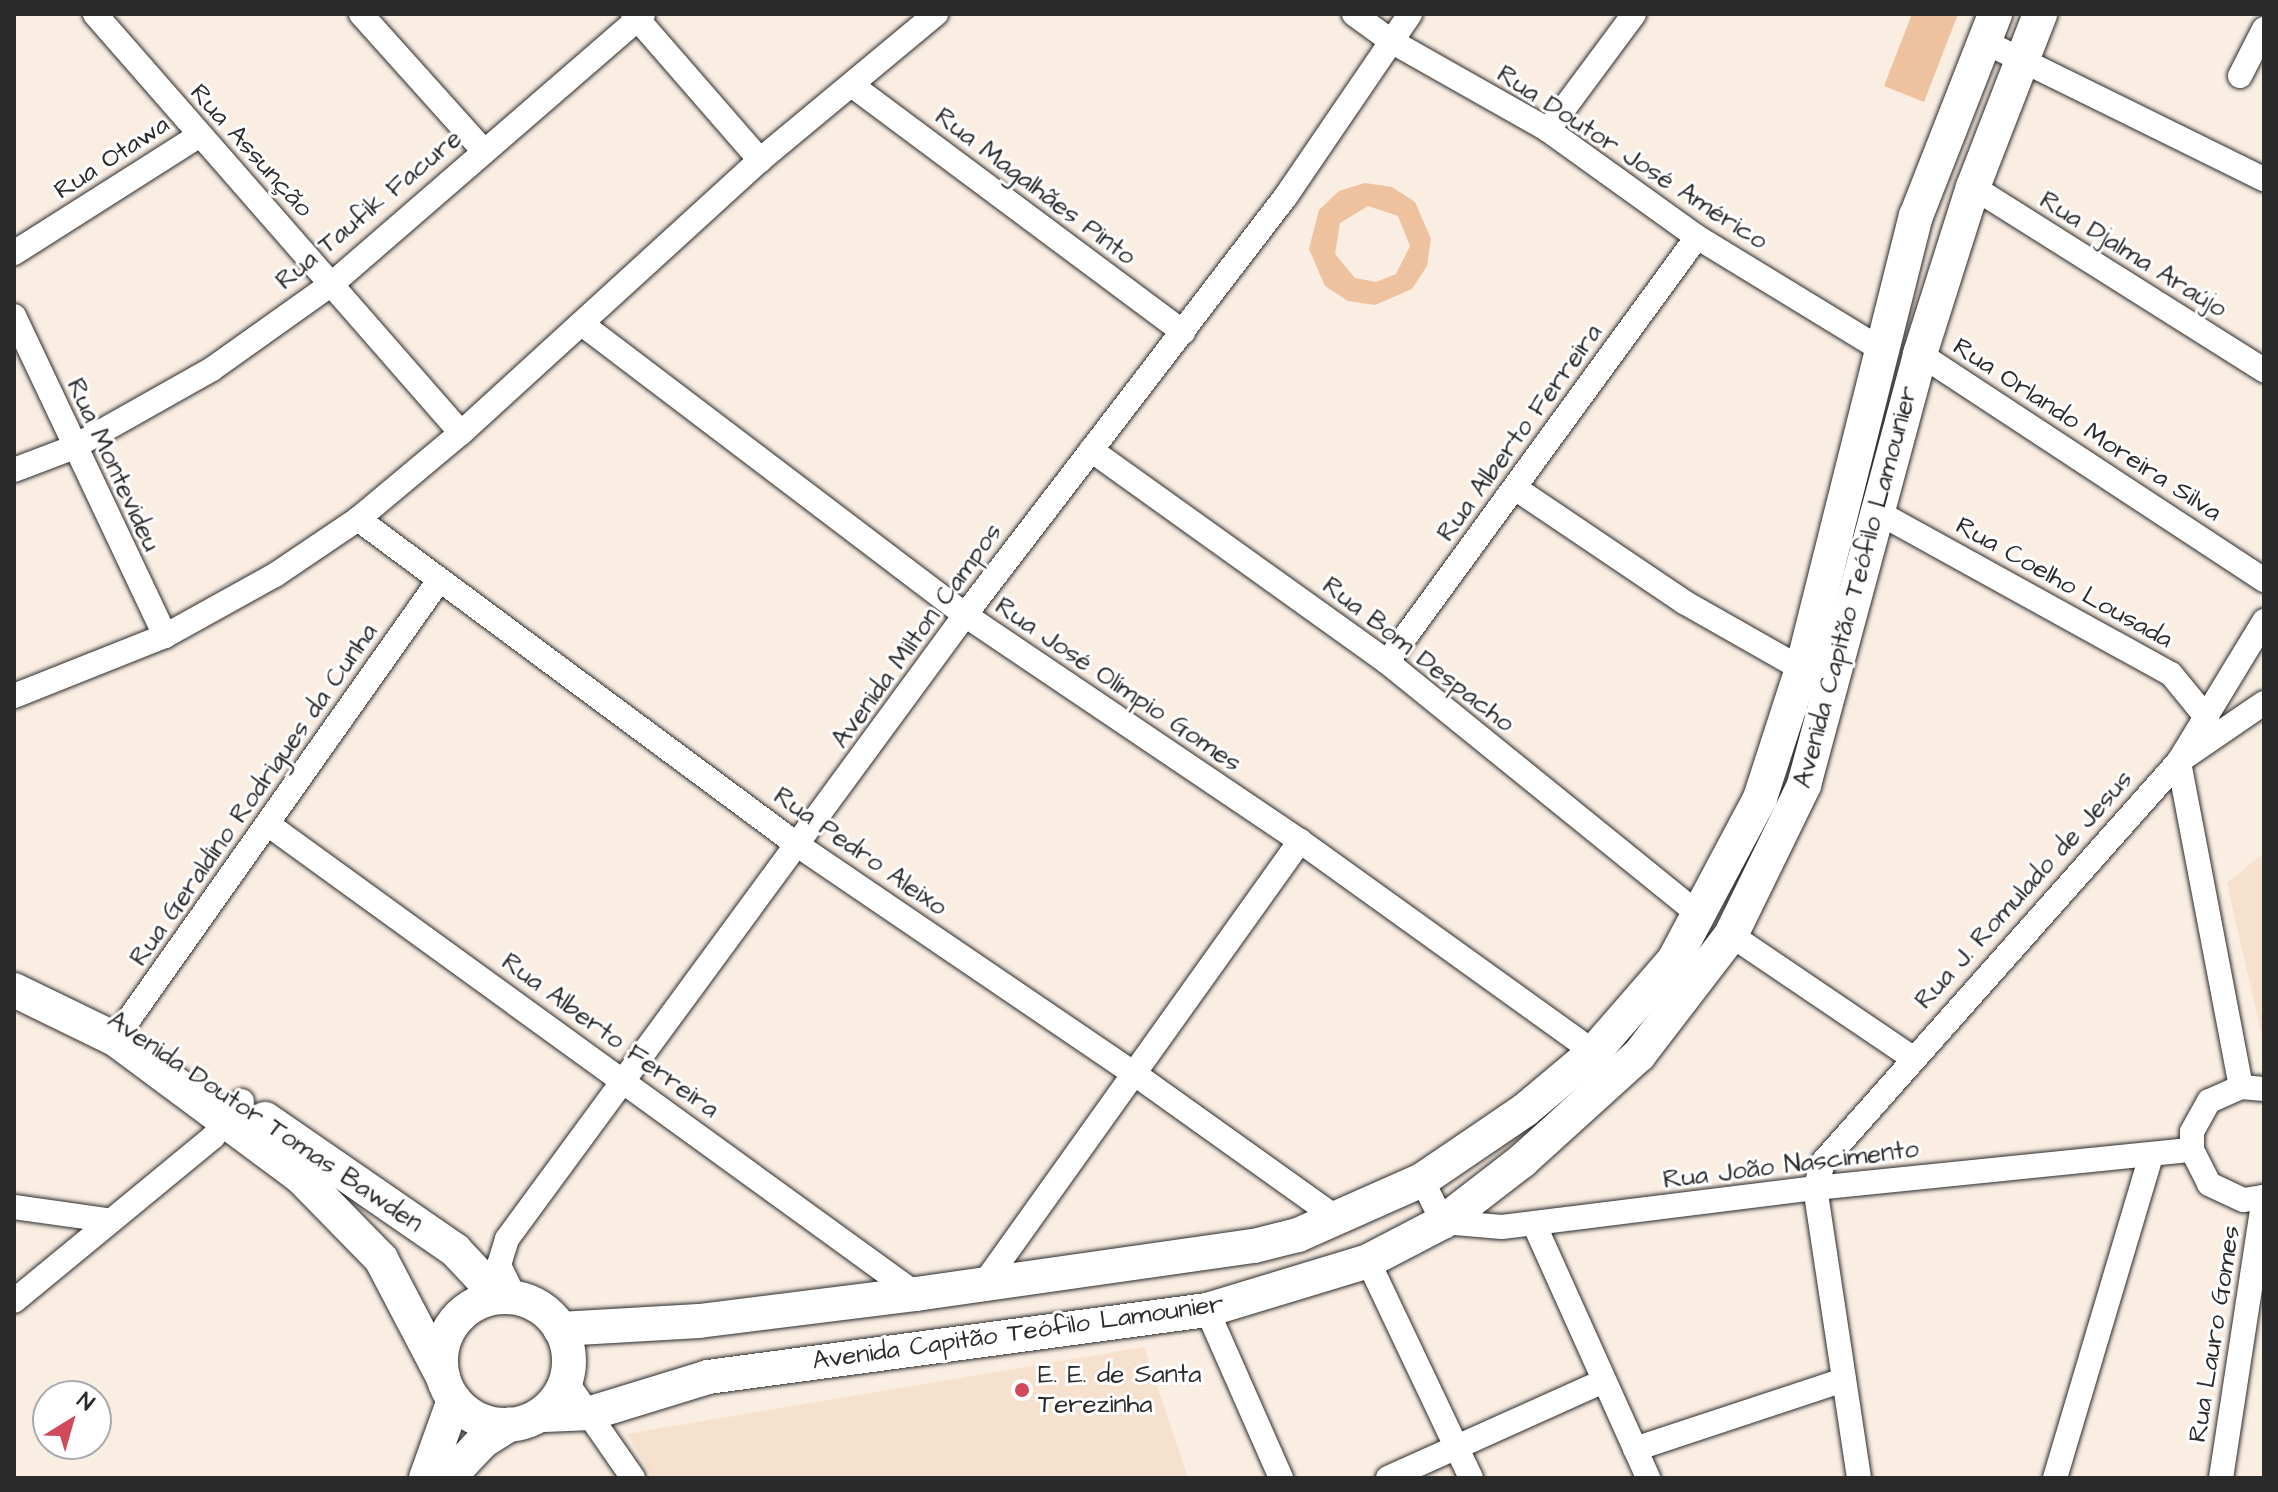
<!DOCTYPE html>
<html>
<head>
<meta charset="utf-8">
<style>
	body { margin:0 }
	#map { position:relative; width:2278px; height:1492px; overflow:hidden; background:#faede2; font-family:"Architects Daughter",sans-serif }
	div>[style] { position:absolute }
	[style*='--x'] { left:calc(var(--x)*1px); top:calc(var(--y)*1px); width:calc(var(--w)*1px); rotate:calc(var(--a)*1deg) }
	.built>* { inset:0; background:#f6e0ce }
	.building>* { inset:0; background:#eec29e }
	.roads { filter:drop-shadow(0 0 2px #2b2b2b) drop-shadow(0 0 2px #2b2b2b) }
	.street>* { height:24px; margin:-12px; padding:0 12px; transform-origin:12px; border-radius:12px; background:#fff }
	.secondary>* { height:34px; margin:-17px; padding:0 17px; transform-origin:17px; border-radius:17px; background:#fff }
	.secondary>.ring { margin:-17px; padding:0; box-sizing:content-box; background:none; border:34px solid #fff; border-radius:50% }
	.dots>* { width:22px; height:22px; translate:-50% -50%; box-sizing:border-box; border:4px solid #fff; border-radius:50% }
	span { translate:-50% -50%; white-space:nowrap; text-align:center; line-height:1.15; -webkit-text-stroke:6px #fff; paint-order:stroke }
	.street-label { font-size:26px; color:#2b2b2b }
	.poi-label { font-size:26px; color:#2b2b2b }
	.left { translate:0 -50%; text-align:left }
	.frame { position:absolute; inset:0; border:16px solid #2b2b2b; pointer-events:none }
	.north { position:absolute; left:32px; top:1380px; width:80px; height:80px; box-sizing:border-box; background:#fff; border:2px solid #aaa; border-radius:50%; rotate:37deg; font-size:22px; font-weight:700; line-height:32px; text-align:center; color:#2b2b2b }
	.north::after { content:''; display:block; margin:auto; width:28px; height:36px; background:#d1495b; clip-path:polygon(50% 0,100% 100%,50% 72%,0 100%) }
</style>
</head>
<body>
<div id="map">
	<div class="built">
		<i style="clip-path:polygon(2264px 853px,2264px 1045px,2227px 883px)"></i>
		<i style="clip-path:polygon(1144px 1347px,1188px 1478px,653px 1478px,627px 1434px)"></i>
	</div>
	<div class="building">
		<i style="clip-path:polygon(1912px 14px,1958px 14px,1924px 102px,1884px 86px)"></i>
		<i style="clip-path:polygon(evenodd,1365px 183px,1392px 187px,1415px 202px,1431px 239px,1427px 266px,1412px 289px,1375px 305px,1348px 301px,1325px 286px,1309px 249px,1319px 210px,1339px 191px,1365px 183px,1368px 206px,1398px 216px,1410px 246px,1396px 274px,1376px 282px,1355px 278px,1335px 254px,1340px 223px,1368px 206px)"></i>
	</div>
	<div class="roads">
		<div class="street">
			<i style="--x:95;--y:14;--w:556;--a:48.86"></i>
			<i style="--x:361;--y:14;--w:183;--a:48.1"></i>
			<i style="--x:633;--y:14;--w:194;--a:49"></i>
			<i style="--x:1354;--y:14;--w:46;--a:36.1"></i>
			<i style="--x:1391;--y:41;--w:180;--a:29.5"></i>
			<i style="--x:1548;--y:130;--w:183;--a:35.7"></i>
			<i style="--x:1697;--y:237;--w:213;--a:31.4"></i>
			<i style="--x:1983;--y:41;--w:313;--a:26.2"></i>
			<i style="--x:2240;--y:76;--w:53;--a:-62.9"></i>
			<i style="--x:853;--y:86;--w:412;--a:36.7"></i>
			<i style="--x:1548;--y:130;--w:144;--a:-53.4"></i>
			<i style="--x:1973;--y:187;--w:344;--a:32.2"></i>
			<i style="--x:14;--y:253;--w:220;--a:-32.4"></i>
			<i style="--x:14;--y:316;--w:354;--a:64.7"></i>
			<i style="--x:582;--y:324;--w:481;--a:37.2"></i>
			<i style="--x:965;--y:615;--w:404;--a:34"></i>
			<i style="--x:1300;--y:841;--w:362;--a:35.7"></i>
			<i style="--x:1920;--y:354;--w:412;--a:33.3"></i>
			<i style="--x:1091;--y:450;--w:364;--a:35.6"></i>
			<i style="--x:1387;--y:662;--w:404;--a:39"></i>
			<i style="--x:14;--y:470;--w:62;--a:-20.8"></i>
			<i style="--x:72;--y:448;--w:161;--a:-29.4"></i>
			<i style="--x:212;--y:369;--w:148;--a:-35.4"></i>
			<i style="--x:333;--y:283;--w:410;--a:-40.9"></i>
			<i style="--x:1515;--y:488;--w:204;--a:34"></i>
			<i style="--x:1684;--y:602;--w:136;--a:29.6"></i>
			<i style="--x:1881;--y:514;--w:331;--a:28.9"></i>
			<i style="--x:2171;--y:674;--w:57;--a:50.7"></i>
			<i style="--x:358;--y:519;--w:549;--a:36.56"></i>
			<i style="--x:799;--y:846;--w:402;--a:34.2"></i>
			<i style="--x:1132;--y:1072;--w:253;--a:35.5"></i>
			<i style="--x:1387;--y:662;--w:526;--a:-53.89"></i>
			<i style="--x:14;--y:696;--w:162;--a:-21.7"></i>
			<i style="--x:165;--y:636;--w:126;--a:-29"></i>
			<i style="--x:275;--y:575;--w:100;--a:-34"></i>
			<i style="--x:358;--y:519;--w:134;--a:-39.9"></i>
			<i style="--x:461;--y:433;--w:405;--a:-42.4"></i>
			<i style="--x:760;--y:160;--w:229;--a:-39.7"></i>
			<i style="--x:269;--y:825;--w:799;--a:35.94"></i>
			<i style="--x:1731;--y:935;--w:217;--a:34.1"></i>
			<i style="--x:115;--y:1039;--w:560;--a:-54.75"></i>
			<i style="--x:2241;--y:1087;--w:332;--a:-100.8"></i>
			<i style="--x:2179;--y:761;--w:103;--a:-34.3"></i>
			<i style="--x:2264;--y:1089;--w:23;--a:-175"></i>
			<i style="--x:2241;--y:1087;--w:35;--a:156"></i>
			<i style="--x:2209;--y:1101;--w:35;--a:119"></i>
			<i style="--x:2192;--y:1132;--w:18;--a:90"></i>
			<i style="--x:2192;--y:1150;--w:38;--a:63"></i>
			<i style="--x:2209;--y:1184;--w:38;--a:25"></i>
			<i style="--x:2244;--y:1200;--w:20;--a:-9"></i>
			<i style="--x:1422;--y:1180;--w:47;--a:63.4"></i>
			<i style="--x:1443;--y:1222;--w:59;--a:4.8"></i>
			<i style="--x:1502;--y:1227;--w:315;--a:-7.1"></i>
			<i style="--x:1815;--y:1188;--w:379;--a:-5.8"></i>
			<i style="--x:14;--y:1207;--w:94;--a:8"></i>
			<i style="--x:1535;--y:1226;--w:276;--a:65.8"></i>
			<i style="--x:1368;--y:1261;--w:240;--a:64.6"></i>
			<i style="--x:983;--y:1285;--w:546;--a:-54.47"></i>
			<i style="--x:515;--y:1298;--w:37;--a:-116"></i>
			<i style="--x:499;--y:1265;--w:27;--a:-73"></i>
			<i style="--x:507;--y:1239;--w:774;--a:-53.72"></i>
			<i style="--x:965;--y:615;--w:528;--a:-52.54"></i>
			<i style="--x:1286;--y:196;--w:220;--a:-55.7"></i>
			<i style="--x:14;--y:1301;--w:258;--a:-39.5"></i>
			<i style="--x:213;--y:1137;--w:46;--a:-51.1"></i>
			<i style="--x:1207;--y:1310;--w:184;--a:66.2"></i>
			<i style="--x:565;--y:1380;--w:119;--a:55.2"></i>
			<i style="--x:1635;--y:1449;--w:220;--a:-18.3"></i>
			<i style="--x:1388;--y:1478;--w:235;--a:-24.2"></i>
			<i style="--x:1859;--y:1478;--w:293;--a:-98.6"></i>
			<i style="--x:1815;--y:1188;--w:28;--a:-72"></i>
			<i style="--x:1824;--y:1161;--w:535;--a:-48.41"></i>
			<i style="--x:2179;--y:761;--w:164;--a:-58.7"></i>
			<i style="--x:2055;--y:1478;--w:336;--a:-73.4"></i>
			<i style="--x:2221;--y:1478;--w:284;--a:-81.3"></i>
		</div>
		<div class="secondary">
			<i style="--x:14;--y:990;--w:112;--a:25.9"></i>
			<i style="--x:115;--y:1039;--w:232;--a:36.6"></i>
			<i style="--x:301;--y:1177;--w:115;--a:45.7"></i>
			<i style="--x:381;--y:1259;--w:133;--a:62.3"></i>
			<i style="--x:265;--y:1119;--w:231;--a:34.6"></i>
			<i style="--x:455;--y:1250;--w:64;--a:46.9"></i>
			<i class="ring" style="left:441px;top:1297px;width:94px;height:94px"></i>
			<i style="--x:560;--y:1329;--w:139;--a:-3.3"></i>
			<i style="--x:699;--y:1321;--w:219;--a:-7.1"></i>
			<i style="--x:916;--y:1294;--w:341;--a:-8.1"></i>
			<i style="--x:1254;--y:1246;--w:45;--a:-14"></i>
			<i style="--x:1298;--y:1235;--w:136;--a:-23.9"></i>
			<i style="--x:1422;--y:1180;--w:125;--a:-34.2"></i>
			<i style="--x:1525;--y:1110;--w:90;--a:-40"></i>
			<i style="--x:1594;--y:1052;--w:122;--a:-49"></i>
			<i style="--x:1674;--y:960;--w:183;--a:-62"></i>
			<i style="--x:1760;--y:798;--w:136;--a:-72"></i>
			<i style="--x:1802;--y:669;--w:467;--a:-75.9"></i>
			<i style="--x:1916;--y:216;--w:217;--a:-68.6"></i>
			<i style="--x:544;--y:1415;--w:47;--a:-2.4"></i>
			<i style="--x:591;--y:1413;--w:122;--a:-17.1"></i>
			<i style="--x:708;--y:1377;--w:503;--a:-7.65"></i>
			<i style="--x:1207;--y:1310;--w:168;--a:-16.9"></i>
			<i style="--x:1368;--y:1261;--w:85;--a:-27.5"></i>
			<i style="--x:1443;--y:1222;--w:100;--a:-37.7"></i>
			<i style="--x:1522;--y:1161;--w:158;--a:-42.2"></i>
			<i style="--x:1639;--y:1055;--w:151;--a:-52.5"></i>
			<i style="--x:1731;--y:935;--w:167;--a:-64"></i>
			<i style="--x:1804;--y:785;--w:446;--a:-74.9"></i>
			<i style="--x:1920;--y:354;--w:175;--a:-72.4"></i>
			<i style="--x:1973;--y:187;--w:186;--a:-68.8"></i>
			<i style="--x:426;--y:1478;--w:83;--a:-70.3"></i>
			<i style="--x:448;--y:1478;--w:51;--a:-46.6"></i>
			<i style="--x:483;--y:1441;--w:31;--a:-32"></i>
		</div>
	</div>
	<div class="dots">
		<i style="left:1022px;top:1390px;background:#d1495b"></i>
	</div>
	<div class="street-label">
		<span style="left:251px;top:151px;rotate:48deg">Rua Assunção</span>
		<span style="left:112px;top:158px;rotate:-33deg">Rua Otawa</span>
		<span style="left:1632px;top:158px;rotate:33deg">Rua Doutor José Américo</span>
		<span style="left:1035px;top:187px;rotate:37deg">Rua Magalhães Pinto</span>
		<span style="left:369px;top:210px;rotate:-40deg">Rua Taufik Facure</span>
		<span style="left:2133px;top:255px;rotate:32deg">Rua Djalma Araújo</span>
		<span style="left:2087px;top:430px;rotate:33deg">Rua Orlando Moreira Silva</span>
		<span style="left:1520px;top:433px;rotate:-54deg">Rua Alberto Ferreira</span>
		<span style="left:113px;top:465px;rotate:65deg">Rua Montevideu</span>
		<span style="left:2064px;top:583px;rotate:29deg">Rua Coelho Lousada</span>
		<span style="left:1856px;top:587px;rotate:-75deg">Avenida Capitão Teófilo Lamounier</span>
		<span style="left:917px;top:636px;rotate:-54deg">Avenida Milton Campos</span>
		<span style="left:1418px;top:655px;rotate:38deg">Rua Bom Despacho</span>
		<span style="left:1118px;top:685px;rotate:34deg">Rua José Olímpio Gomes</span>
		<span style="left:254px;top:795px;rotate:-55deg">Rua Geraldino Rodrigues da Cunha</span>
		<span style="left:860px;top:852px;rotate:35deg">Rua Pedro Aleixo</span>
		<span style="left:2024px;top:890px;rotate:-48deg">Rua J. Romulado de Jesus</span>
		<span style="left:610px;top:1036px;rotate:36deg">Rua Alberto Ferreira</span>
		<span style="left:265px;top:1122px;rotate:34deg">Avenida Doutor Tomas Bawden</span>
		<span style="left:1791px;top:1165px;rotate:-7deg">Rua João Nascimento</span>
		<span style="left:1018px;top:1333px;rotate:-8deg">Avenida Capitão Teófilo Lamounier</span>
		<span style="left:2215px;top:1334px;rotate:-81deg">Rua Lauro Gomes</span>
	</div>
	<div class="poi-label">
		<span class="left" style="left:1038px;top:1390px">E. E. de Santa<br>Terezinha</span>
	</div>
	<div class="frame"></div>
	<div class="north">N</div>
</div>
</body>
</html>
